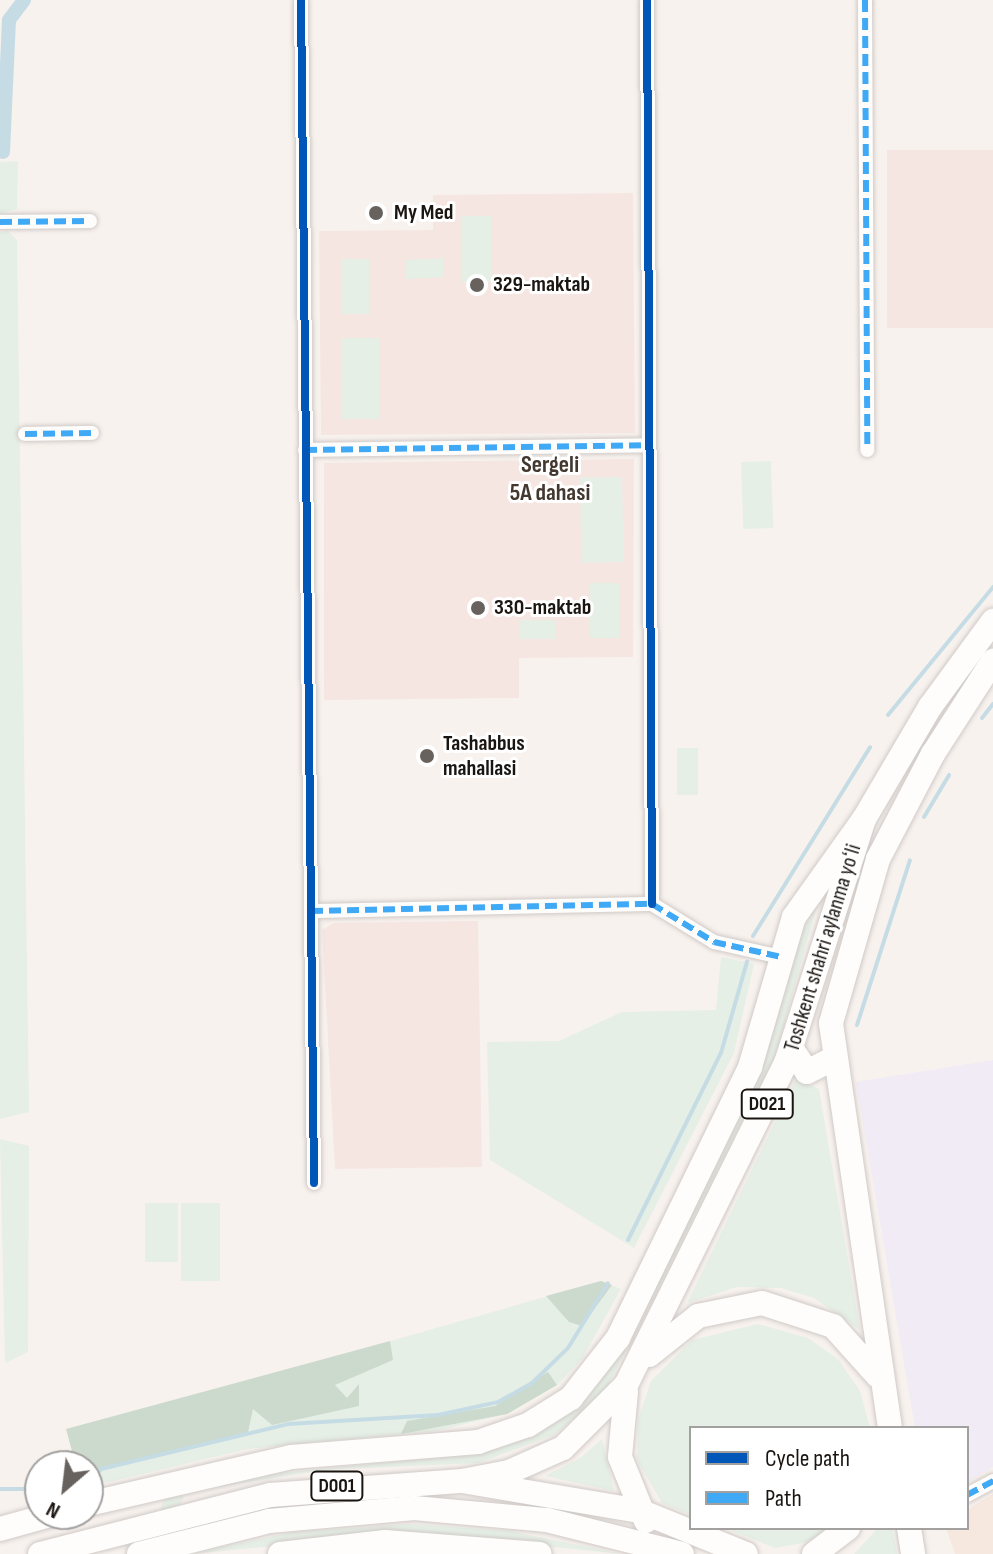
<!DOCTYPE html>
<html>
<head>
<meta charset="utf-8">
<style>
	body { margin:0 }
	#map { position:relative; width:993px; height:1554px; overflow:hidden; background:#f8f2ee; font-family:"Sofia Sans Condensed",sans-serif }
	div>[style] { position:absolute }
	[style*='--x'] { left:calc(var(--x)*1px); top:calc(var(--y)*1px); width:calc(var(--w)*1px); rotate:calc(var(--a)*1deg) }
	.commercial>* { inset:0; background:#f1ebf6 }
	.built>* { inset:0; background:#f6e8de }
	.education>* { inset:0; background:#f6e6e1; transform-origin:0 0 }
	.green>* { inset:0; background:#e5efe5; transform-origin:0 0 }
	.forest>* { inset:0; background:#ccd9cd }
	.stream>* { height:4px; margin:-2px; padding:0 2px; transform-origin:2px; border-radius:2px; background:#c6dce5 }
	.canal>* { height:14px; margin:-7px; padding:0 7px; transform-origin:7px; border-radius:7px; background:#c6dce5 }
	.roads { filter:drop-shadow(0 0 2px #d0cac7) drop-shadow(0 0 2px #d0cac7) }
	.street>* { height:14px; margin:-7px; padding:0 7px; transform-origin:7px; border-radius:7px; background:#fefdfc }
	.highway>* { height:24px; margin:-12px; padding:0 12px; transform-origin:12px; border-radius:12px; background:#fefdfc }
	.quiet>* { height:6px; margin-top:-3px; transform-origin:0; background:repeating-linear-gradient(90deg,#3fa9f5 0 12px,transparent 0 18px) }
	.cycleway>* { height:8px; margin:-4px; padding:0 4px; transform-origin:4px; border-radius:4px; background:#0057b8 }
	.dots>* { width:22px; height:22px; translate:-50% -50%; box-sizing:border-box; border:4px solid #fff; border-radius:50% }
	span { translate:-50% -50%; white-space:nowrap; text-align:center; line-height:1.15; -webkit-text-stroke:6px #fff; paint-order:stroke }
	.shield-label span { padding:2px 6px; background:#fff; border:2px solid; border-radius:6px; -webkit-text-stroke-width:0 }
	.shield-label { font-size:20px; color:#1a1511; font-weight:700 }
	.poi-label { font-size:22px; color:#1a1511; font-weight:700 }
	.left { translate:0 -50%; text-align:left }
	.street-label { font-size:22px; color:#1a1511 }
	.neighbourhood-label { font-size:24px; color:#43382f; font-weight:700 }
	.legend { position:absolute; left:689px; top:1426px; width:280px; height:104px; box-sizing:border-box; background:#fff; border:2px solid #a3a1a0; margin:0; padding:10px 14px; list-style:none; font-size:24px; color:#1a1511 }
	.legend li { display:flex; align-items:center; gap:16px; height:40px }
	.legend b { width:40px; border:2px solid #a3a1a0 }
	.north { position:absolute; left:24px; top:1450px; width:80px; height:80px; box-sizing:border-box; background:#fff; border:2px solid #a3a1a0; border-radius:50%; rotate:208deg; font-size:22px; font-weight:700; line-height:32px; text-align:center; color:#1a1511 }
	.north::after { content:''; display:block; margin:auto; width:28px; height:36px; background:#68625e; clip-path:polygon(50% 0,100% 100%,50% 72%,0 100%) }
</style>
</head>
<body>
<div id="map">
	<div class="commercial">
		<i style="clip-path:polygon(993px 1060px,993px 1467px,967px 1482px,967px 1428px,915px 1428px,856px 1082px)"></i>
	</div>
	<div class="built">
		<i style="clip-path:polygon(993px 1494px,993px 1554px,955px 1554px,946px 1528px,967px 1528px,967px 1510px)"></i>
	</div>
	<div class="education">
		<i style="left:887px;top:150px;width:106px;height:178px"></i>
		<i style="clip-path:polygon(633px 193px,635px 433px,321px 435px,319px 231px,433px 230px,433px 195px)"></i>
		<i style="clip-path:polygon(634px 459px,633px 657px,519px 658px,519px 698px,324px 700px,324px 463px)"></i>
		<i style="clip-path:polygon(478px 921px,482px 1167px,335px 1169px,322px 930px,334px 923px)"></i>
	</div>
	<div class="green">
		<i style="clip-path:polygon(18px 161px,17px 209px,0 214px,0 162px)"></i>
		<i style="left:462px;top:216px;width:30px;height:66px"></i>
		<i style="clip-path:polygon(8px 231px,17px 240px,29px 1112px,0 1119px,0 232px)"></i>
		<i style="left:443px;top:258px;width:19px;height:38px;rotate:87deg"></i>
		<i style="left:341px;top:259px;width:28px;height:55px"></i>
		<i style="left:341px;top:338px;width:39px;height:81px"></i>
		<i style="left:771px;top:461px;width:67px;height:30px;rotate:88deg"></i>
		<i style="left:622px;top:477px;width:85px;height:42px;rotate:89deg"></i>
		<i style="left:590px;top:583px;width:29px;height:55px"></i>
		<i style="left:519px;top:620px;width:36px;height:19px"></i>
		<i style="left:677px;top:748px;width:21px;height:47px"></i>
		<i style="clip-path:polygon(822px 888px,774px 1060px,604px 1393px,554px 1435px,478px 1463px,323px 1470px,219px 1487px,206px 1480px,444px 1457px,585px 1397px,613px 1361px)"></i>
		<i style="clip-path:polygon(721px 957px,754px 964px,734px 1053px,634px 1248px,490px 1160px,487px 1042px,559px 1041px,622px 1012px,716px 1010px)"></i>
		<i style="clip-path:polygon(796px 1079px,819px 1089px,860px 1330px,814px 1298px,781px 1288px,737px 1287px,687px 1303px)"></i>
		<i style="clip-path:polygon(0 1139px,29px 1146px,28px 1352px,5px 1363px)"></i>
		<i style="left:145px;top:1203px;width:33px;height:59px"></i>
		<i style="left:181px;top:1203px;width:39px;height:78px"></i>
		<i style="clip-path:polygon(601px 1281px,621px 1289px,582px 1359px,557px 1385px,507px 1414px,435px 1431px,247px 1449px,88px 1487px,88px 1466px,76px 1466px,366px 1348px)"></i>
		<i style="clip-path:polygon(758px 1324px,808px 1338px,838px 1359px,860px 1391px,870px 1428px,691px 1428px,691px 1515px,662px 1503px,637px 1460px,638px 1420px,651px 1381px,692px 1340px)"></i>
		<i style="clip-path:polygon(602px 1439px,614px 1491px,545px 1476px,580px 1458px)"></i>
		<i style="left:168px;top:1490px;width:17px;height:174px;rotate:21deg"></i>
		<i style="clip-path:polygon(410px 1524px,509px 1531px,622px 1554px,412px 1533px,191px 1554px,294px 1532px)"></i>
		<i style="clip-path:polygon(725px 1528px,829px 1528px,808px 1542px,775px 1548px)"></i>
		<i style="clip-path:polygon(878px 1528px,892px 1528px,897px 1554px,854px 1554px)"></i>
	</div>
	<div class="forest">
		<i style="clip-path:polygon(601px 1281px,612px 1285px,582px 1326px,569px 1322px,546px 1296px)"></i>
		<i style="clip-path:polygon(390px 1341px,393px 1360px,335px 1385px,347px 1398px,359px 1384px,359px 1406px,272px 1425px,253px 1409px,248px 1432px,88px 1473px,88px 1466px,76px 1466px,66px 1429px)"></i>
		<i style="clip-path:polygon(548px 1372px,557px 1385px,507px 1414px,401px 1434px,407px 1421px,495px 1406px)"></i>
	</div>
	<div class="stream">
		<i style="--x:888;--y:715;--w:166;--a:-50.6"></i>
		<i style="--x:982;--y:718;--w:18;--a:-52"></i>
		<i style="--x:924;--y:817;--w:49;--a:-59.2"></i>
		<i style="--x:753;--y:936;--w:222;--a:-58.2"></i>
		<i style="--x:857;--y:1025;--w:173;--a:-72.2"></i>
		<i style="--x:628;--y:1240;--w:209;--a:-63.6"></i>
		<i style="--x:721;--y:1053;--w:95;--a:-74.1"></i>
		<i style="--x:88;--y:1483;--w:19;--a:-47"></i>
		<i style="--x:101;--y:1469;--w:192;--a:-13.5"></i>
		<i style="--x:288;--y:1424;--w:150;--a:-3.4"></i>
		<i style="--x:438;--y:1415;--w:61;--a:-12.2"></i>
		<i style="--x:498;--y:1402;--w:39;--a:-29"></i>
		<i style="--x:532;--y:1383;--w:50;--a:-44.2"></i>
		<i style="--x:568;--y:1348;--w:76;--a:-58.4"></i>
		<i style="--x:0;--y:1489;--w:40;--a:0"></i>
	</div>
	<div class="canal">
		<i style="--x:3;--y:152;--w:132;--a:-87.4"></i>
		<i style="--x:9;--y:20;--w:25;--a:-53"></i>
	</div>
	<div class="roads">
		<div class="street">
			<i style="--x:301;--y:0;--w:1183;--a:89.37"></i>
			<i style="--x:647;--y:0;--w:904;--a:89.68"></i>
			<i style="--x:865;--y:0;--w:450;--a:89.7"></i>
			<i style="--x:0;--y:222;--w:90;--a:-0.6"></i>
			<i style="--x:25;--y:434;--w:67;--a:-0.9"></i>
			<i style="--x:305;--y:450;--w:342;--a:-0.8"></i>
			<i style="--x:311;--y:911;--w:341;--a:-1.2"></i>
			<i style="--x:652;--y:904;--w:73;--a:31.5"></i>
			<i style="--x:714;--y:942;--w:69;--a:12.6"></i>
			<i style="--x:967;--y:1495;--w:30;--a:-28"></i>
		</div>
		<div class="highway">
			<i style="--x:792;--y:1049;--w:27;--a:57"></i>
			<i style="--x:807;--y:1072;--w:28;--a:-27"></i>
			<i style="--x:649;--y:1355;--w:63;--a:-38.5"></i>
			<i style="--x:698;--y:1316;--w:65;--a:-11.5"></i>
			<i style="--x:762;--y:1303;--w:75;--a:17.9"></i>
			<i style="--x:833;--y:1326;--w:66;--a:48.1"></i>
			<i style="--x:626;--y:1392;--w:65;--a:95.3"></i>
			<i style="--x:620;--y:1457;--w:69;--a:67.9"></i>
			<i style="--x:890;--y:1428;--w:409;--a:-98.3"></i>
			<i style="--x:831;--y:1023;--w:171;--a:-74"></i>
			<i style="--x:878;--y:859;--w:119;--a:-62.4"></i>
			<i style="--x:933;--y:754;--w:111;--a:-57.2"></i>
			<i style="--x:462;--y:1481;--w:48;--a:-10.8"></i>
			<i style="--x:509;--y:1472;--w:59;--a:-24"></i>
			<i style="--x:563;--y:1448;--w:89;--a:-45"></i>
			<i style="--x:626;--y:1385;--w:363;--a:-63.6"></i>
			<i style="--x:787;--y:1060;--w:253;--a:-72.3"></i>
			<i style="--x:864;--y:819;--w:130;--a:-59.5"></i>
			<i style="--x:930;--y:707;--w:107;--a:-53.8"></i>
			<i style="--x:88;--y:1504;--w:208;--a:-13"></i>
			<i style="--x:291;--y:1457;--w:188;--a:-4.6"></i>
			<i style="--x:478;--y:1442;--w:53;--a:-18.8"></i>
			<i style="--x:528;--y:1425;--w:51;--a:-32.1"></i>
			<i style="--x:571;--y:1398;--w:76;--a:-51.9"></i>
			<i style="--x:618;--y:1338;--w:301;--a:-64"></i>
			<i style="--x:750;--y:1067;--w:156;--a:-73.7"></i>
			<i style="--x:794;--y:917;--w:120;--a:-54.5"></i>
			<i style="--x:909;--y:1528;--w:26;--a:81"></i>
			<i style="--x:0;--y:1529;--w:56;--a:-15.5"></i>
			<i style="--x:40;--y:1554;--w:237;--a:-14.4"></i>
			<i style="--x:270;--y:1495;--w:193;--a:-4.2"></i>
			<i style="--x:462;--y:1481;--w:181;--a:9.6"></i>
			<i style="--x:640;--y:1511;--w:114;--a:22.1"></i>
			<i style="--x:139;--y:1554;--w:134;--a:-14.2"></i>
			<i style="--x:269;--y:1521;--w:146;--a:-5.1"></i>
			<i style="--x:414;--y:1508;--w:134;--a:5.2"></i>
			<i style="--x:547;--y:1520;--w:139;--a:14.1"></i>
			<i style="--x:280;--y:1554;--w:106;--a:-6.5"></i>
			<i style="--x:385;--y:1542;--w:155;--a:4.4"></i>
			<i style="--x:814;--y:1554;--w:43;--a:-37.4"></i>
		</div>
	</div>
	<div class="quiet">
		<i style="--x:865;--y:0;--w:450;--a:89.7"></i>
		<i style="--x:0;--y:222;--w:90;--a:-0.6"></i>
		<i style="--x:25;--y:434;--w:67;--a:-0.9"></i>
		<i style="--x:305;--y:450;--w:342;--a:-0.8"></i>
		<i style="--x:311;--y:911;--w:341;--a:-1.2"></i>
		<i style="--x:652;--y:904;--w:73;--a:31.5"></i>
		<i style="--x:714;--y:942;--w:69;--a:12.6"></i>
		<i style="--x:967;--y:1495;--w:30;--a:-28"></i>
	</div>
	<div class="cycleway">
		<i style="--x:301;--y:0;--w:1183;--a:89.37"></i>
		<i style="--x:647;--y:0;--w:904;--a:89.68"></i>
	</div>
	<div class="dots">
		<i style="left:376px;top:213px;background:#68625e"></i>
		<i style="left:477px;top:285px;background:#68625e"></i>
		<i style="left:478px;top:608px;background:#68625e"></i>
		<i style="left:427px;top:756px;background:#68625e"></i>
	</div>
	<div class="shield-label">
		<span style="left:767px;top:1104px">D021</span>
		<span style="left:337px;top:1486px">D001</span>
	</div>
	<div class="poi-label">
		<span class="left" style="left:394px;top:213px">My Med</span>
		<span class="left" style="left:493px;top:285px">329-maktab</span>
		<span class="left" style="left:494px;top:608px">330-maktab</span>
		<span class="left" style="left:443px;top:756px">Tashabbus<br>mahallasi</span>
	</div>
	<div class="street-label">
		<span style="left:823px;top:948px;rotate:-73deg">Toshkent shahri aylanma yoʻli</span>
	</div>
	<div class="neighbourhood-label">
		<span style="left:550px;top:479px">Sergeli<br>5A dahasi</span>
	</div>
	<ul class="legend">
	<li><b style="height:10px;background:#0057b8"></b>Cycle path</li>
	<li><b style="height:10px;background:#3fa9f5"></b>Path</li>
	</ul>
	<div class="north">N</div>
</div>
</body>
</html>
